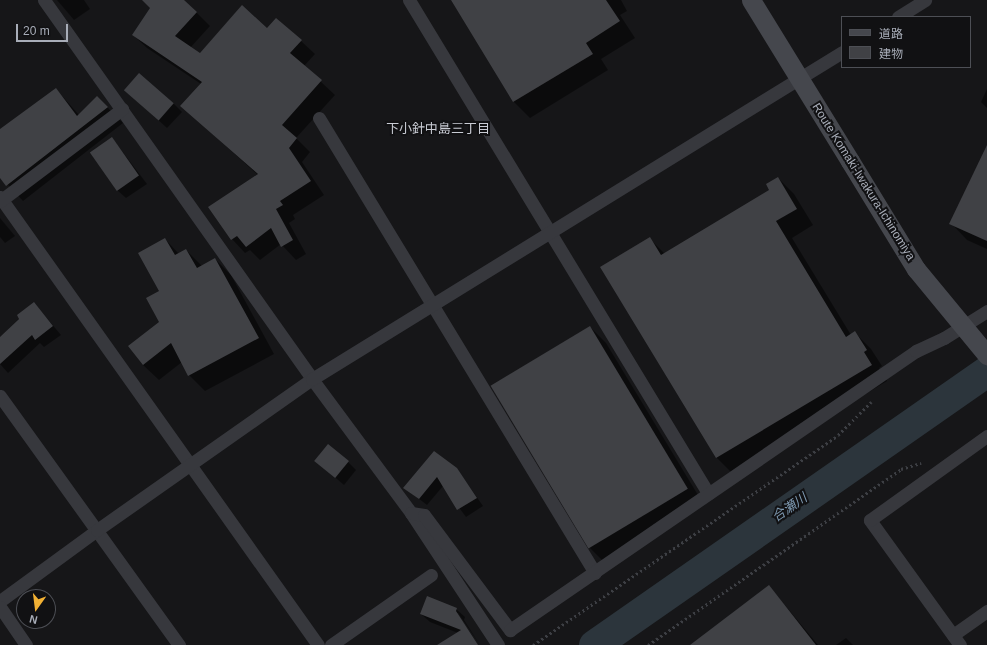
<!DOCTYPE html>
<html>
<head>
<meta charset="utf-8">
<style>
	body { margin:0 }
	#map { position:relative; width:987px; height:645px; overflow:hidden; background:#161618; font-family:Helvetica,"Noto Sans JP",sans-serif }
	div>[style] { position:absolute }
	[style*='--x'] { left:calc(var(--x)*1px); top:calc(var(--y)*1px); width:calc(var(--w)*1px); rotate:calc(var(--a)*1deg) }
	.shadow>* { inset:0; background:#0007 }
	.river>* { height:31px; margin:-15.5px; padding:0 15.5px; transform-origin:15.5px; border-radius:15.5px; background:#2c353c }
	.building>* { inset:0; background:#404145; transform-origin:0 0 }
	.path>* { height:2.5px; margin-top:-1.25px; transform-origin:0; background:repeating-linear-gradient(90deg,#3d3f44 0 2px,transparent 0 5px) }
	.street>* { height:13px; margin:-6.5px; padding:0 6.5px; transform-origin:6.5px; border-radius:6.5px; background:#37383d }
	.secondary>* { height:19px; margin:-9.5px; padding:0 9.5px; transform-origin:9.5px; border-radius:9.5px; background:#45474d }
	.secondary-bridge>* { height:19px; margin:-9.5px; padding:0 9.5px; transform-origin:9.5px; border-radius:9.5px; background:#45474d }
	span { translate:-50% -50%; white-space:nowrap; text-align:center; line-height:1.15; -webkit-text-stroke:4px #111113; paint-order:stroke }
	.street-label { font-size:12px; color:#a8adb8 }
	.neighbourhood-label { font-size:13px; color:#c9ccd4 }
	.water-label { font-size:13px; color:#7f9bb3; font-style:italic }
	.legend { position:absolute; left:841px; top:16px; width:130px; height:52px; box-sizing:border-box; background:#111113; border:1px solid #4d4f55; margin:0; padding:5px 7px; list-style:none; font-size:12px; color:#a8adb8 }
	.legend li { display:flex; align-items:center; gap:8px; height:20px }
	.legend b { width:20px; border:1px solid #4d4f55 }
	.north { position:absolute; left:16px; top:589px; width:40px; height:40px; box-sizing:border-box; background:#111113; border:1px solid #4d4f55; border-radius:50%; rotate:194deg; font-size:11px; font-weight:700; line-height:16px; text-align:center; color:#a8adb8 }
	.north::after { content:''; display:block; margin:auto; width:14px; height:18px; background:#f2b134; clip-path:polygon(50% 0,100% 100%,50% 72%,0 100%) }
	.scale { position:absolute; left:16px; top:24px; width:52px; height:18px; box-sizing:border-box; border:2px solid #a8adb8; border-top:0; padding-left:5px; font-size:12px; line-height:14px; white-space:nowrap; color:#a8adb8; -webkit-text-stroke:3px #111113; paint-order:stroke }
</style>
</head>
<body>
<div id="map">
	<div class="shadow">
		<i style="clip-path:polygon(57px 0,84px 0,90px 9px,74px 20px)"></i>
		<i style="clip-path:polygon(143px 0,183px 0,196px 12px,210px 26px,190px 48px,200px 54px,267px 29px,301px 41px,315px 54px,304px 66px,335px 95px,296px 138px,310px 152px,302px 162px,324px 195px,293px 215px,295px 219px,289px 223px,306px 254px,296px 260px,281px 244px,260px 260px,250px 250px,245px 253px,232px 239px,258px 175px,182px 106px,201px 84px,147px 48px,133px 35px,152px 8px)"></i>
		<i style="clip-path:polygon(452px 0,621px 0,627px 11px,620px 15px,635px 38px,601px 59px,608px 70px,530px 118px,514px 102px)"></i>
		<i style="clip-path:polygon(56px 89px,79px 115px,97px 97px,123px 123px,23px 201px,0 176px,0 130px)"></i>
		<i style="clip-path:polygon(987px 89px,987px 108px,981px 102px)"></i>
		<i style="clip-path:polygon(125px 90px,173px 103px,182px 112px,167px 128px)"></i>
		<i style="clip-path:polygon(112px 138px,147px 184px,126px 198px,117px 190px)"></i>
		<i style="clip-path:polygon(987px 147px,987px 249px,967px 240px,951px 223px)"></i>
		<i style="clip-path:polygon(778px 178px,794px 194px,813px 225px,792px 238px,851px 335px,855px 333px,871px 349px,882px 366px,879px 368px,887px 381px,733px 474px,717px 458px,602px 268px,650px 239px,665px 254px,771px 191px)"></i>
		<i style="clip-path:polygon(0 218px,15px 236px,5px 243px,0 237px)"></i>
		<i style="clip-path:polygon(165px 239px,179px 254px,186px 250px,202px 266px,215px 259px,231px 275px,274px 354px,205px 391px,189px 375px,182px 362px,159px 380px,143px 365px,160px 322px)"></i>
		<i style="clip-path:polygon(34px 303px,61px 335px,44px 347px,40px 343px,8px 373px,0 364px,0 338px)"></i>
		<i style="clip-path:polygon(590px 327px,606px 343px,704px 505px,606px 564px,590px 548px,492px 386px)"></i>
		<i style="clip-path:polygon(316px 461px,348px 462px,356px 470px,344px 485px)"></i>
		<i style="clip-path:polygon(457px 469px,483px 506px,466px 517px,443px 486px,427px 505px,405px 488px)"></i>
		<i style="clip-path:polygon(769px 586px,818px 645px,692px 645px)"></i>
		<i style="clip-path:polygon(456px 609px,465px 617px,464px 620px,480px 645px,458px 613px,456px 613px,477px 645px,441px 645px,458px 633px,430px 622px,421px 614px)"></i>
		<i style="clip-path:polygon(846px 638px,853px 645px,836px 645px)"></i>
	</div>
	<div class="river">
		<i style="--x:594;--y:645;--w:479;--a:-34.9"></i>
	</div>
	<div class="building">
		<i style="clip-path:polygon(142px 0,184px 0,197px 12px,175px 36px,200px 53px,242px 5px,267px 28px,276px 18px,302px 40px,290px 53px,322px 80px,282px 125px,297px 138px,289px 148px,311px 181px,280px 201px,283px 205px,276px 209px,293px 240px,281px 247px,271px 228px,246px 247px,237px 236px,231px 240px,208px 207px,258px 174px,180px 106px,202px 82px,132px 35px,150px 8px)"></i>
		<i style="clip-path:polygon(451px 0,606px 0,620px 21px,586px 43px,593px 54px,513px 102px)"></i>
		<i style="left:139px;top:73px;width:46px;height:23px;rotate:41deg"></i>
		<i style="clip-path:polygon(56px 88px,77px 116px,97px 96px,108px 107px,6px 186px,0 178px,0 129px)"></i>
		<i style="left:112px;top:137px;width:47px;height:27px;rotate:55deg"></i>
		<i style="clip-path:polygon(987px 145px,987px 241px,949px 224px)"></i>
		<i style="clip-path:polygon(778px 177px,797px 209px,776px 221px,846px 337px,855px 331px,867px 350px,864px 352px,872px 365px,716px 458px,600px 267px,650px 237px,661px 255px,769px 190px,766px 184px)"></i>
		<i style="clip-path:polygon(165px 238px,175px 255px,186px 249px,197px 268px,215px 258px,259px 338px,188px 376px,171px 343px,143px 365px,128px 346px,159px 322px,146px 298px,159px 291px,138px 253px)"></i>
		<i style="clip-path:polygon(34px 302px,53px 326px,35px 340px,32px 335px,0 364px,0 337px,19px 319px,17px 315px)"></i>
		<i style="left:590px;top:326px;width:190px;height:116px;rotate:59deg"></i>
		<i style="left:328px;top:444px;width:27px;height:22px;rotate:39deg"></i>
		<i style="clip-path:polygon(434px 451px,457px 468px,477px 498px,457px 510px,437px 477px,419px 499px,403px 488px)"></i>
		<i style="clip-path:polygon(769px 585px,816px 645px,690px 645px)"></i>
		<i style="clip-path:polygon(427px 596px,457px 608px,456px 611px,478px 645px,437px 645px,461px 630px,420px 614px)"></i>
	</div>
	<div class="path">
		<i style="--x:533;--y:645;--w:370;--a:-34.5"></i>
		<i style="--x:838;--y:435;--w:47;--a:-45"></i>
		<i style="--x:648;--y:645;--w:308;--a:-34.8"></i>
		<i style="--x:901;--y:469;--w:21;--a:-17"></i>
	</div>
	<div class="street">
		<i style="--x:44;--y:0;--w:464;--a:54.7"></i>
		<i style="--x:312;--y:379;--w:167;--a:53.5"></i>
		<i style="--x:411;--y:513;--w:158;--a:56.6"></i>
		<i style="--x:409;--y:0;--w:577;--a:58.76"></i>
		<i style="--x:898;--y:17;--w:32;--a:-32"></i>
		<i style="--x:319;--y:118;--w:532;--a:58.76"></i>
		<i style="--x:0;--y:197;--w:549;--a:54.63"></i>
		<i style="--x:0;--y:201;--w:153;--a:-37"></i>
		<i style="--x:0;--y:396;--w:307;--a:54.3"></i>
		<i style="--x:411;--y:513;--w:13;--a:9"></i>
		<i style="--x:424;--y:515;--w:144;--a:53.2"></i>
		<i style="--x:510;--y:630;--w:493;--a:-34.5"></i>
		<i style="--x:916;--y:351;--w:31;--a:-25"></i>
		<i style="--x:944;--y:338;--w:51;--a:-32.1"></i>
		<i style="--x:0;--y:601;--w:120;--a:-36.2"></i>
		<i style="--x:97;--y:530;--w:263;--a:-35.1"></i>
		<i style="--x:312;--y:379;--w:623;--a:-31.67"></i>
		<i style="--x:0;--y:607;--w:46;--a:55.6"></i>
		<i style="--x:953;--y:635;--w:42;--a:-35.2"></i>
		<i style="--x:331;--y:645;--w:122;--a:-35"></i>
		<i style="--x:960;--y:645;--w:154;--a:-125.8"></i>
		<i style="--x:870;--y:520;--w:144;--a:-35.7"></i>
	</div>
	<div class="secondary">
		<i style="--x:751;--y:0;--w:189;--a:58.4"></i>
	</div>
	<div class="secondary-bridge">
		<i style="--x:850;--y:161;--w:127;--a:58.6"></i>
		<i style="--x:916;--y:269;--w:112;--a:50.5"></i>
	</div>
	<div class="street-label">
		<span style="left:863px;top:182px;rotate:58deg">Route Komaki-Iwakura-Ichinomiya</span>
	</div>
	<div class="neighbourhood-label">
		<span style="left:438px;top:129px">下小針中島三丁目</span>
	</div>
	<div class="water-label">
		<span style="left:790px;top:508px;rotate:-35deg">合瀬川</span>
	</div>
	<ul class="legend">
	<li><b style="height:5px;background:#45474d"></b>道路</li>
	<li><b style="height:11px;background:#404145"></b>建物</li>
	</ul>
	<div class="north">N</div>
	<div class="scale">20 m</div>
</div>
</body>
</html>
